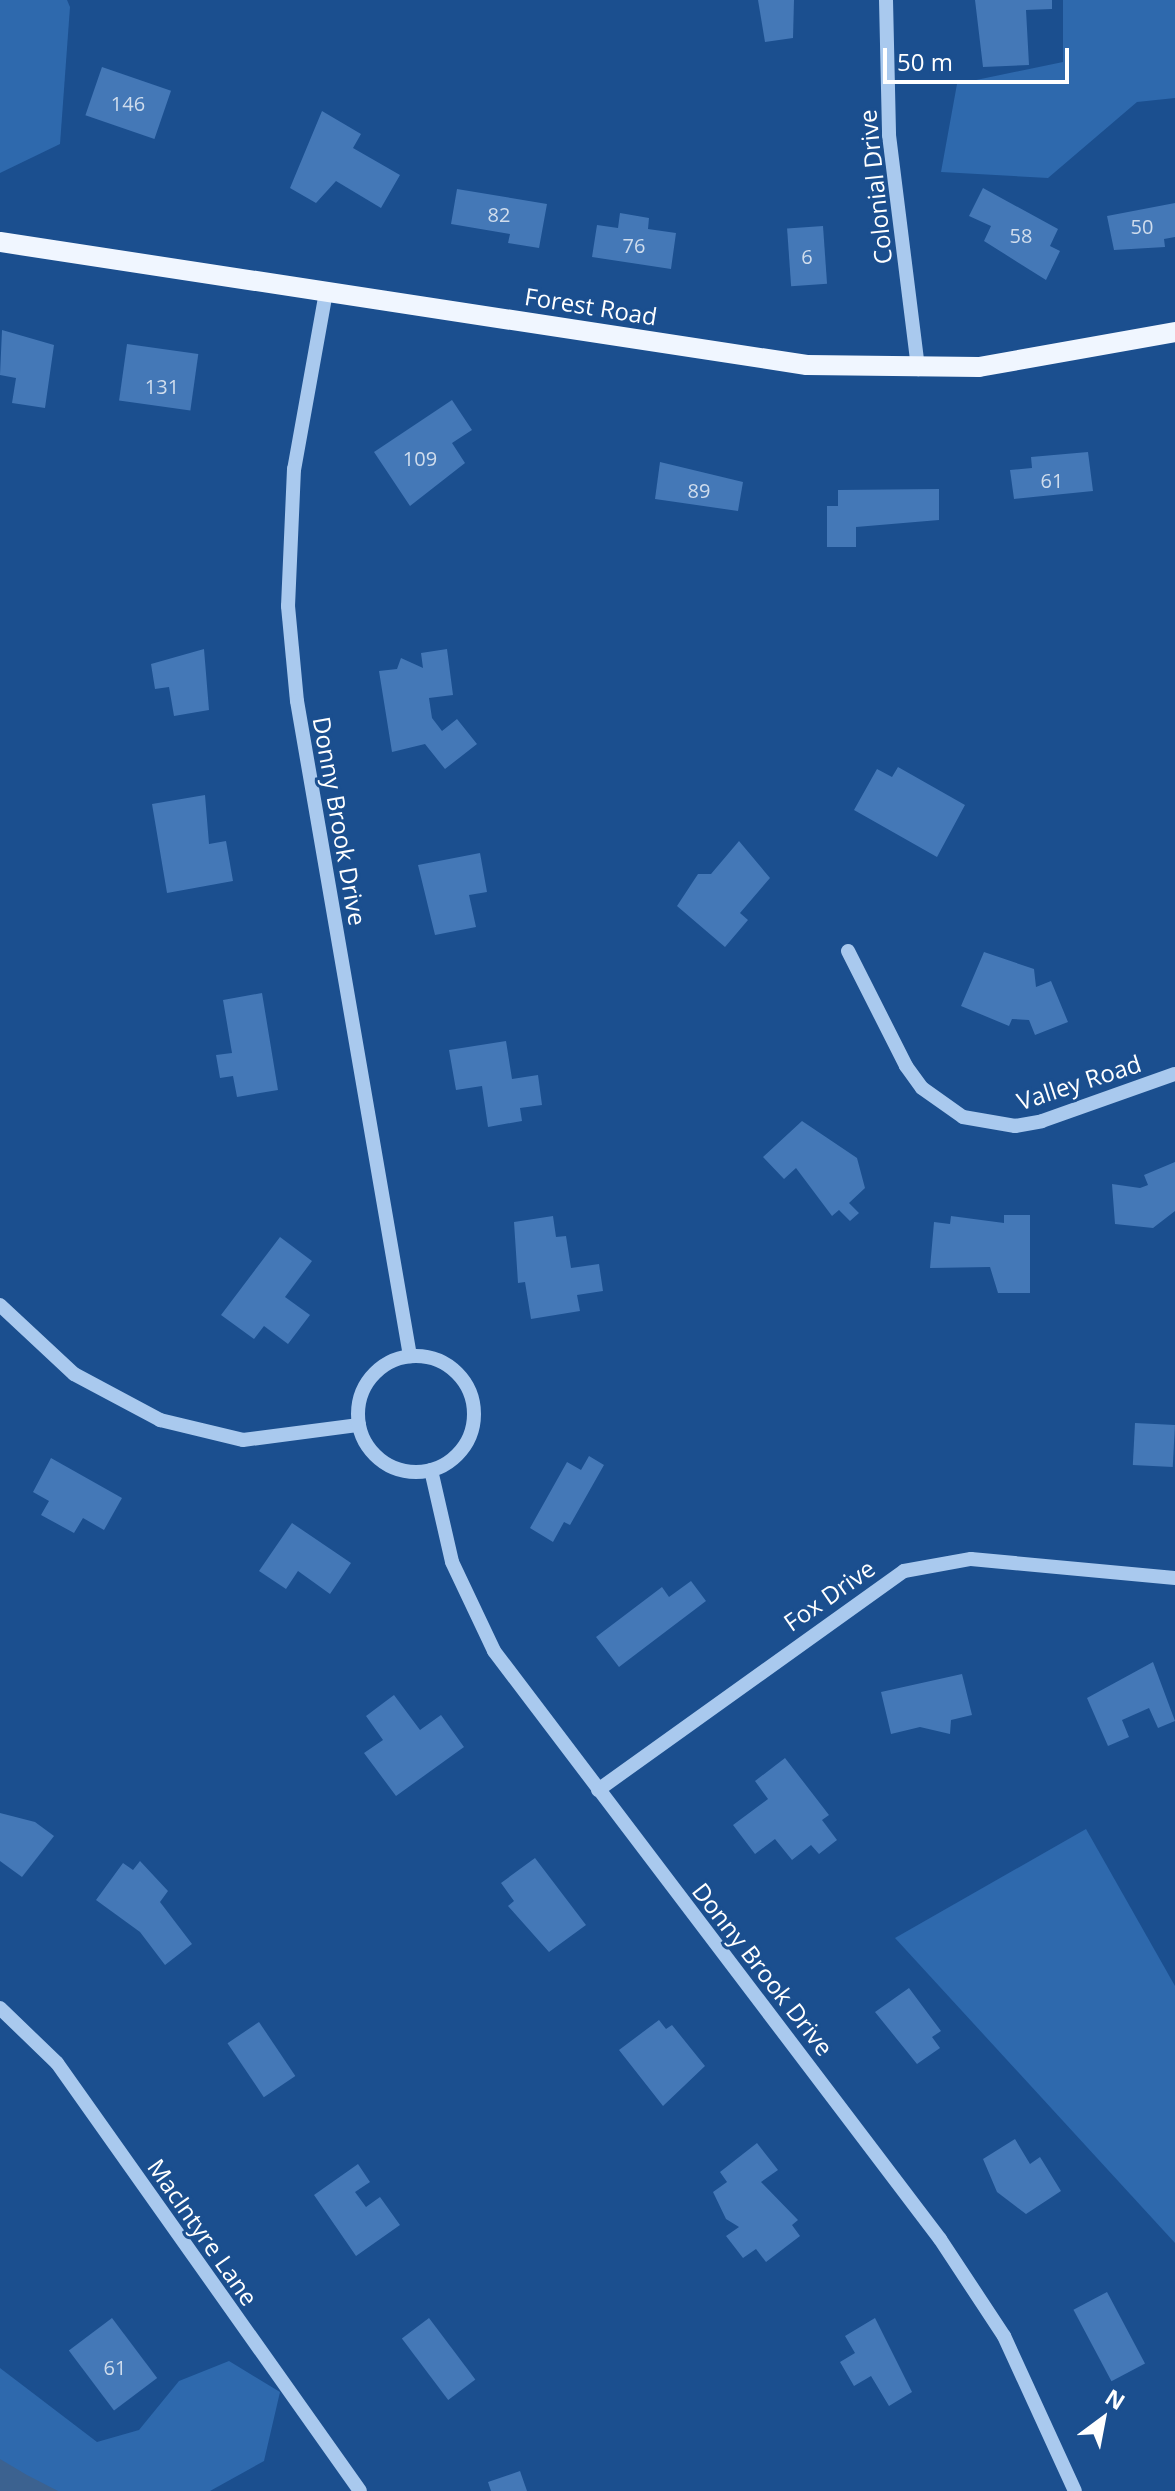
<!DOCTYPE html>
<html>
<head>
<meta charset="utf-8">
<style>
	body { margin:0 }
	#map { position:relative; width:1175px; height:2491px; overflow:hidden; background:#1b4f8f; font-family:"Open Sans",sans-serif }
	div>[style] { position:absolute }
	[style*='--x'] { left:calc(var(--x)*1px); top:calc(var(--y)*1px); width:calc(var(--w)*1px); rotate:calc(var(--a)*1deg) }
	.green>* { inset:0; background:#2e69ad }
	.water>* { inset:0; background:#3c6290 }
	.building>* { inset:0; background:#4478b7; transform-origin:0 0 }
	.minor>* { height:14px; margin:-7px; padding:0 7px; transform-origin:7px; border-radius:7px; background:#a9c9ee }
	.minor>.ring { margin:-7px; padding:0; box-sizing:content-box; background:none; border:14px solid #a9c9ee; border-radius:50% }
	.major>* { height:20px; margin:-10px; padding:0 10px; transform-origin:10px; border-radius:10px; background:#f0f6ff }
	span { translate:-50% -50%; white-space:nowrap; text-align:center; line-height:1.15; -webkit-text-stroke:6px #1b4f8f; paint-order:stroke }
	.number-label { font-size:20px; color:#d0dded }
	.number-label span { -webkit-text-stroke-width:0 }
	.street-label { font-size:24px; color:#fff }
	.north { position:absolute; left:1063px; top:2379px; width:80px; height:80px; -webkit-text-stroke:6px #1b4f8f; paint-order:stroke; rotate:32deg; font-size:22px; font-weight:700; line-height:32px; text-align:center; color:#fff }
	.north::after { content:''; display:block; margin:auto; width:28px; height:36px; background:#fff; clip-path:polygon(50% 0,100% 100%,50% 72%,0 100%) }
	.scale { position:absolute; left:883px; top:48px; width:186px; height:36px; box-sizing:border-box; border:4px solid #fff; border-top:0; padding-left:10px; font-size:24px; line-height:28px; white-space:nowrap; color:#fff; -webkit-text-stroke:6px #1b4f8f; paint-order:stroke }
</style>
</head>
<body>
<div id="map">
	<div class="green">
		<i style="clip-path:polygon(0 0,67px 0,70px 7px,60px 144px,0 173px)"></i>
		<i style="clip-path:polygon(1063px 0,1175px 0,1175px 98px,1137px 102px,1048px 178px,941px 172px,957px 84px,1063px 62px)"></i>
		<i style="clip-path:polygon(1086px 1829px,1175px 1986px,1175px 2243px,895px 1938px)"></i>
		<i style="clip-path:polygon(229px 2361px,280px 2392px,264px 2461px,210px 2491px,0 2491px,0 2368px,97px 2442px,139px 2430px,179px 2381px)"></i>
	</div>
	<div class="water">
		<i style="clip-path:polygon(0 2459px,27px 2475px,58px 2491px,0 2491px)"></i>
	</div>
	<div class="building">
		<i style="clip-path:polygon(758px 0,794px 0,793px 38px,765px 42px)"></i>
		<i style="clip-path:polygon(975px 0,1052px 0,1052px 9px,1026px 10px,1029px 65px,983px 67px)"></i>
		<i style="left:102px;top:67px;width:73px;height:51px;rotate:19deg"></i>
		<i style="clip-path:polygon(322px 111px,361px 134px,353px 148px,400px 175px,381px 208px,336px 181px,316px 203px,290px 188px)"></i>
		<i style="clip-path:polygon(983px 188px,1058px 229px,1050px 246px,1060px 251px,1046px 280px,984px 241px,991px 226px,969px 216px)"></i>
		<i style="clip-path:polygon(457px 189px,547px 204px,539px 248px,508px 243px,510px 234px,451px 224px)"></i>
		<i style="clip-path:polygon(1175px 203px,1175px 237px,1164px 239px,1165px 247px,1114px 250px,1107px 216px)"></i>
		<i style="clip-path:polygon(620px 213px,649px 218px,648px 229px,676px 233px,671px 269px,592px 257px,597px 225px,618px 228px)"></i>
		<i style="left:823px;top:226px;width:58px;height:36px;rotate:86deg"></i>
		<i style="clip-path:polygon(2px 330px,54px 345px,45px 408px,12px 403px,16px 378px,0 375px)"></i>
		<i style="left:127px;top:344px;width:72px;height:57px;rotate:8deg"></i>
		<i style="clip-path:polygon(452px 400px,472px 430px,452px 443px,465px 463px,410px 506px,374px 452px)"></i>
		<i style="clip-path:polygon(1088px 452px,1093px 491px,1014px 499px,1010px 470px,1032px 468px,1031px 457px)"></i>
		<i style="clip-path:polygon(660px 462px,743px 482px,738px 511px,655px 499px)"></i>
		<i style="clip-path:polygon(939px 489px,939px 520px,856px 527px,856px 547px,827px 547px,827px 506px,838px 506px,838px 490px)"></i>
		<i style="clip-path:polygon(204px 649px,209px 710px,174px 716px,169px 687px,155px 689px,151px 664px)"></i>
		<i style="clip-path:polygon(447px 649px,453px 695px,429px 698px,432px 718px,442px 731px,457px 719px,477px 744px,445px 769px,425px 744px,392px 752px,379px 671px,397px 669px,401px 658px,423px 668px,421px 653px)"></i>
		<i style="clip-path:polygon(898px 767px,965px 805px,937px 857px,854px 810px,877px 769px,892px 777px)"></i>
		<i style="clip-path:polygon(205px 795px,209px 844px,226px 841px,233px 881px,167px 893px,152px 804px)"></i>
		<i style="clip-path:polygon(739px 841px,770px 878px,740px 913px,748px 920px,725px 947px,677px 906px,698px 874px,711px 874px)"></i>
		<i style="clip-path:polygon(480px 853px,487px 892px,469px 895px,476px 927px,435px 935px,418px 865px)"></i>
		<i style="clip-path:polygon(984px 952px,1034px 969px,1036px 987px,1051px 981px,1068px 1022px,1035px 1035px,1029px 1020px,1012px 1019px,1009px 1026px,961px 1006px)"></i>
		<i style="clip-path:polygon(262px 993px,278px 1090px,237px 1097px,233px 1076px,220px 1078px,216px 1055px,232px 1053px,223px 1000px)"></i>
		<i style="clip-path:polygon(506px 1041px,512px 1079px,538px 1075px,542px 1105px,520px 1108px,522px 1121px,488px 1127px,482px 1086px,456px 1090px,449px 1050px)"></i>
		<i style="clip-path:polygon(802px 1121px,857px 1158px,865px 1188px,849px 1203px,859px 1213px,850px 1221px,839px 1210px,832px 1216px,796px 1168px,784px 1179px,763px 1157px)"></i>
		<i style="clip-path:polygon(1175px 1162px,1175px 1211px,1153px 1228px,1115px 1224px,1112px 1184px,1140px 1188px,1148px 1185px,1144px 1175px)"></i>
		<i style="clip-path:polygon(1004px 1215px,1030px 1215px,1030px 1293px,998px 1293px,990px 1267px,930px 1268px,934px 1222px,950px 1224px,951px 1216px,1004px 1223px)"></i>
		<i style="clip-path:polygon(553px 1216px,556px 1237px,566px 1236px,571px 1268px,599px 1264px,603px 1291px,577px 1295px,580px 1311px,531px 1319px,525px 1282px,518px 1283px,514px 1222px)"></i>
		<i style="clip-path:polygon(280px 1237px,312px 1261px,285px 1297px,310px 1315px,288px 1344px,264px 1326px,254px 1339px,221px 1315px)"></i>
		<i style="left:1135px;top:1423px;width:40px;height:42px;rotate:3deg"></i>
		<i style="clip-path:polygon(589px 1456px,604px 1465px,570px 1525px,564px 1522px,553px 1542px,530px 1528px,567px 1462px,581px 1470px)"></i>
		<i style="clip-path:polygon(51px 1458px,122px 1498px,104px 1530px,83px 1518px,74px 1533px,41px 1515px,49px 1501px,33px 1492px)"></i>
		<i style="clip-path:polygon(292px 1523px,351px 1563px,330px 1594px,298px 1571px,286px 1589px,259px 1571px)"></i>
		<i style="clip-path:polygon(691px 1581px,706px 1601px,619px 1667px,596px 1637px,662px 1587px,669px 1597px)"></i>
		<i style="clip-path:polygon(1153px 1662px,1175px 1721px,1158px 1728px,1149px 1708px,1122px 1720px,1129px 1737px,1108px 1746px,1087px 1698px)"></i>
		<i style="clip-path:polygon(962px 1674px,972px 1715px,951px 1720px,950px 1734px,920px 1727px,891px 1734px,881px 1692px)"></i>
		<i style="clip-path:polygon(394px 1695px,420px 1730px,441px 1715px,464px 1747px,396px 1796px,364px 1753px,383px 1740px,366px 1716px)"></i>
		<i style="clip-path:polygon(785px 1758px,829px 1815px,822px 1820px,837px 1840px,819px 1854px,811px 1845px,792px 1860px,775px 1839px,755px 1854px,733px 1825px,768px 1799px,755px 1781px)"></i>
		<i style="clip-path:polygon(0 1813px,35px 1822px,54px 1836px,22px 1877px,0 1861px)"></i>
		<i style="clip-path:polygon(535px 1858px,586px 1925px,549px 1952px,508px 1906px,514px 1901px,501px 1883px)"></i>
		<i style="clip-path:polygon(140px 1861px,168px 1891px,160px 1902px,192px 1944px,165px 1965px,140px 1932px,96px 1900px,123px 1863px,133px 1870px)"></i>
		<i style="clip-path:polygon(909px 1988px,941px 2031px,932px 2037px,940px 2048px,917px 2064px,875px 2012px)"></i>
		<i style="clip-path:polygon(659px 2020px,666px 2029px,672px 2025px,705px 2066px,663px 2106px,619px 2050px)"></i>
		<i style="left:259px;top:2022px;width:65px;height:38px;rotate:56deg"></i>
		<i style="clip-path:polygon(1015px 2139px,1030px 2164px,1040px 2157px,1061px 2191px,1026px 2214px,997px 2192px,983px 2159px)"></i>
		<i style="clip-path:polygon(757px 2143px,778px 2170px,761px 2182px,798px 2220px,792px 2225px,800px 2236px,766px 2262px,756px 2249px,743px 2258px,726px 2236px,739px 2227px,726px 2219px,713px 2192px,727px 2182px,720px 2172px)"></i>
		<i style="clip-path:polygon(358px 2164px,370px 2182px,355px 2192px,366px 2207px,380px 2197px,400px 2225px,356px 2256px,314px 2195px)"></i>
		<i style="left:1107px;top:2292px;width:81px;height:38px;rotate:62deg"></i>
		<i style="left:112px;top:2318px;width:75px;height:54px;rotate:53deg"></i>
		<i style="left:429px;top:2318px;width:77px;height:34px;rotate:53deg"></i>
		<i style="clip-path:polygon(875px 2318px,912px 2392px,889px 2406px,871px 2376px,854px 2386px,840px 2362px,855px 2353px,845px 2336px)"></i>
		<i style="clip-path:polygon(520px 2471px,527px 2491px,491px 2491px,488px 2482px)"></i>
	</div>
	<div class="minor">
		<i style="--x:886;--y:0;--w:135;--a:88.7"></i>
		<i style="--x:889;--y:135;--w:236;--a:82.9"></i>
		<i style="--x:326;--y:292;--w:180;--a:100.2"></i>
		<i style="--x:294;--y:469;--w:137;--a:92.5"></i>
		<i style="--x:288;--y:606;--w:95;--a:84.6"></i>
		<i style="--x:297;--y:701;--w:665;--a:80.21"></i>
		<i style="--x:848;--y:951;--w:129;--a:63.2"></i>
		<i style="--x:906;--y:1066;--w:27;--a:54"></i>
		<i style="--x:922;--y:1088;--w:50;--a:35.3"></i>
		<i style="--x:963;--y:1117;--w:53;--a:9.8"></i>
		<i style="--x:1015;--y:1126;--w:27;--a:-10"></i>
		<i style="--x:1042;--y:1121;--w:141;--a:-19.5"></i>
		<i style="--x:0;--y:1305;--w:101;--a:43"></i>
		<i style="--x:74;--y:1374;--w:98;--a:28.1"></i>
		<i style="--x:160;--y:1420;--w:85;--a:13.5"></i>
		<i style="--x:243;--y:1440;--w:117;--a:-7.4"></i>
		<i class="ring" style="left:358px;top:1356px;width:102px;height:102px"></i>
		<i style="--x:431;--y:1470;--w:94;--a:77.1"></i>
		<i style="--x:452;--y:1562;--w:98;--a:64.7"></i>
		<i style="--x:494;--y:1651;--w:738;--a:52.82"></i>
		<i style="--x:940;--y:2239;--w:116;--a:56.6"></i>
		<i style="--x:1004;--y:2336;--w:170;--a:65.4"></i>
		<i style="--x:598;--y:1790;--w:376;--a:-35.6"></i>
		<i style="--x:904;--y:1571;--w:68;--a:-10.2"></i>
		<i style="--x:971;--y:1559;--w:205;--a:5.3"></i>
		<i style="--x:0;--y:2008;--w:79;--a:44"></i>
		<i style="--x:57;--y:2063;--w:524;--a:54.7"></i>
	</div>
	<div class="major">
		<i style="--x:0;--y:242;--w:816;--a:8.67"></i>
		<i style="--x:807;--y:365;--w:172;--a:0.7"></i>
		<i style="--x:979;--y:367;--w:199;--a:-10.1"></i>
	</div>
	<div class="number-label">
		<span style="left:128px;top:103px">146</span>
		<span style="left:499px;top:214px">82</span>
		<span style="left:1142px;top:226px">50</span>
		<span style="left:1021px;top:235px">58</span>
		<span style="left:634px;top:245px">76</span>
		<span style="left:807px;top:256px">6</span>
		<span style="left:162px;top:386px">131</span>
		<span style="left:420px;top:458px">109</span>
		<span style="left:1052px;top:480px">61</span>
		<span style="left:699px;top:490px">89</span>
		<span style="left:115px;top:2367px">61</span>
	</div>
	<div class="street-label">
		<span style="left:875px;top:187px;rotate:-96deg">Colonial Drive</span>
		<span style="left:591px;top:306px;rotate:9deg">Forest Road</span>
		<span style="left:340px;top:821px;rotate:80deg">Donny Brook Drive</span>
		<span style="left:1079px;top:1082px;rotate:-18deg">Valley Road</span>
		<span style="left:829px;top:1595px;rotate:-35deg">Fox Drive</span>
		<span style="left:763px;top:1969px;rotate:52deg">Donny Brook Drive</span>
		<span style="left:203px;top:2232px;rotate:55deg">MacIntyre Lane</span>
	</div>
	<div class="north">N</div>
	<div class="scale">50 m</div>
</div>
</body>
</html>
